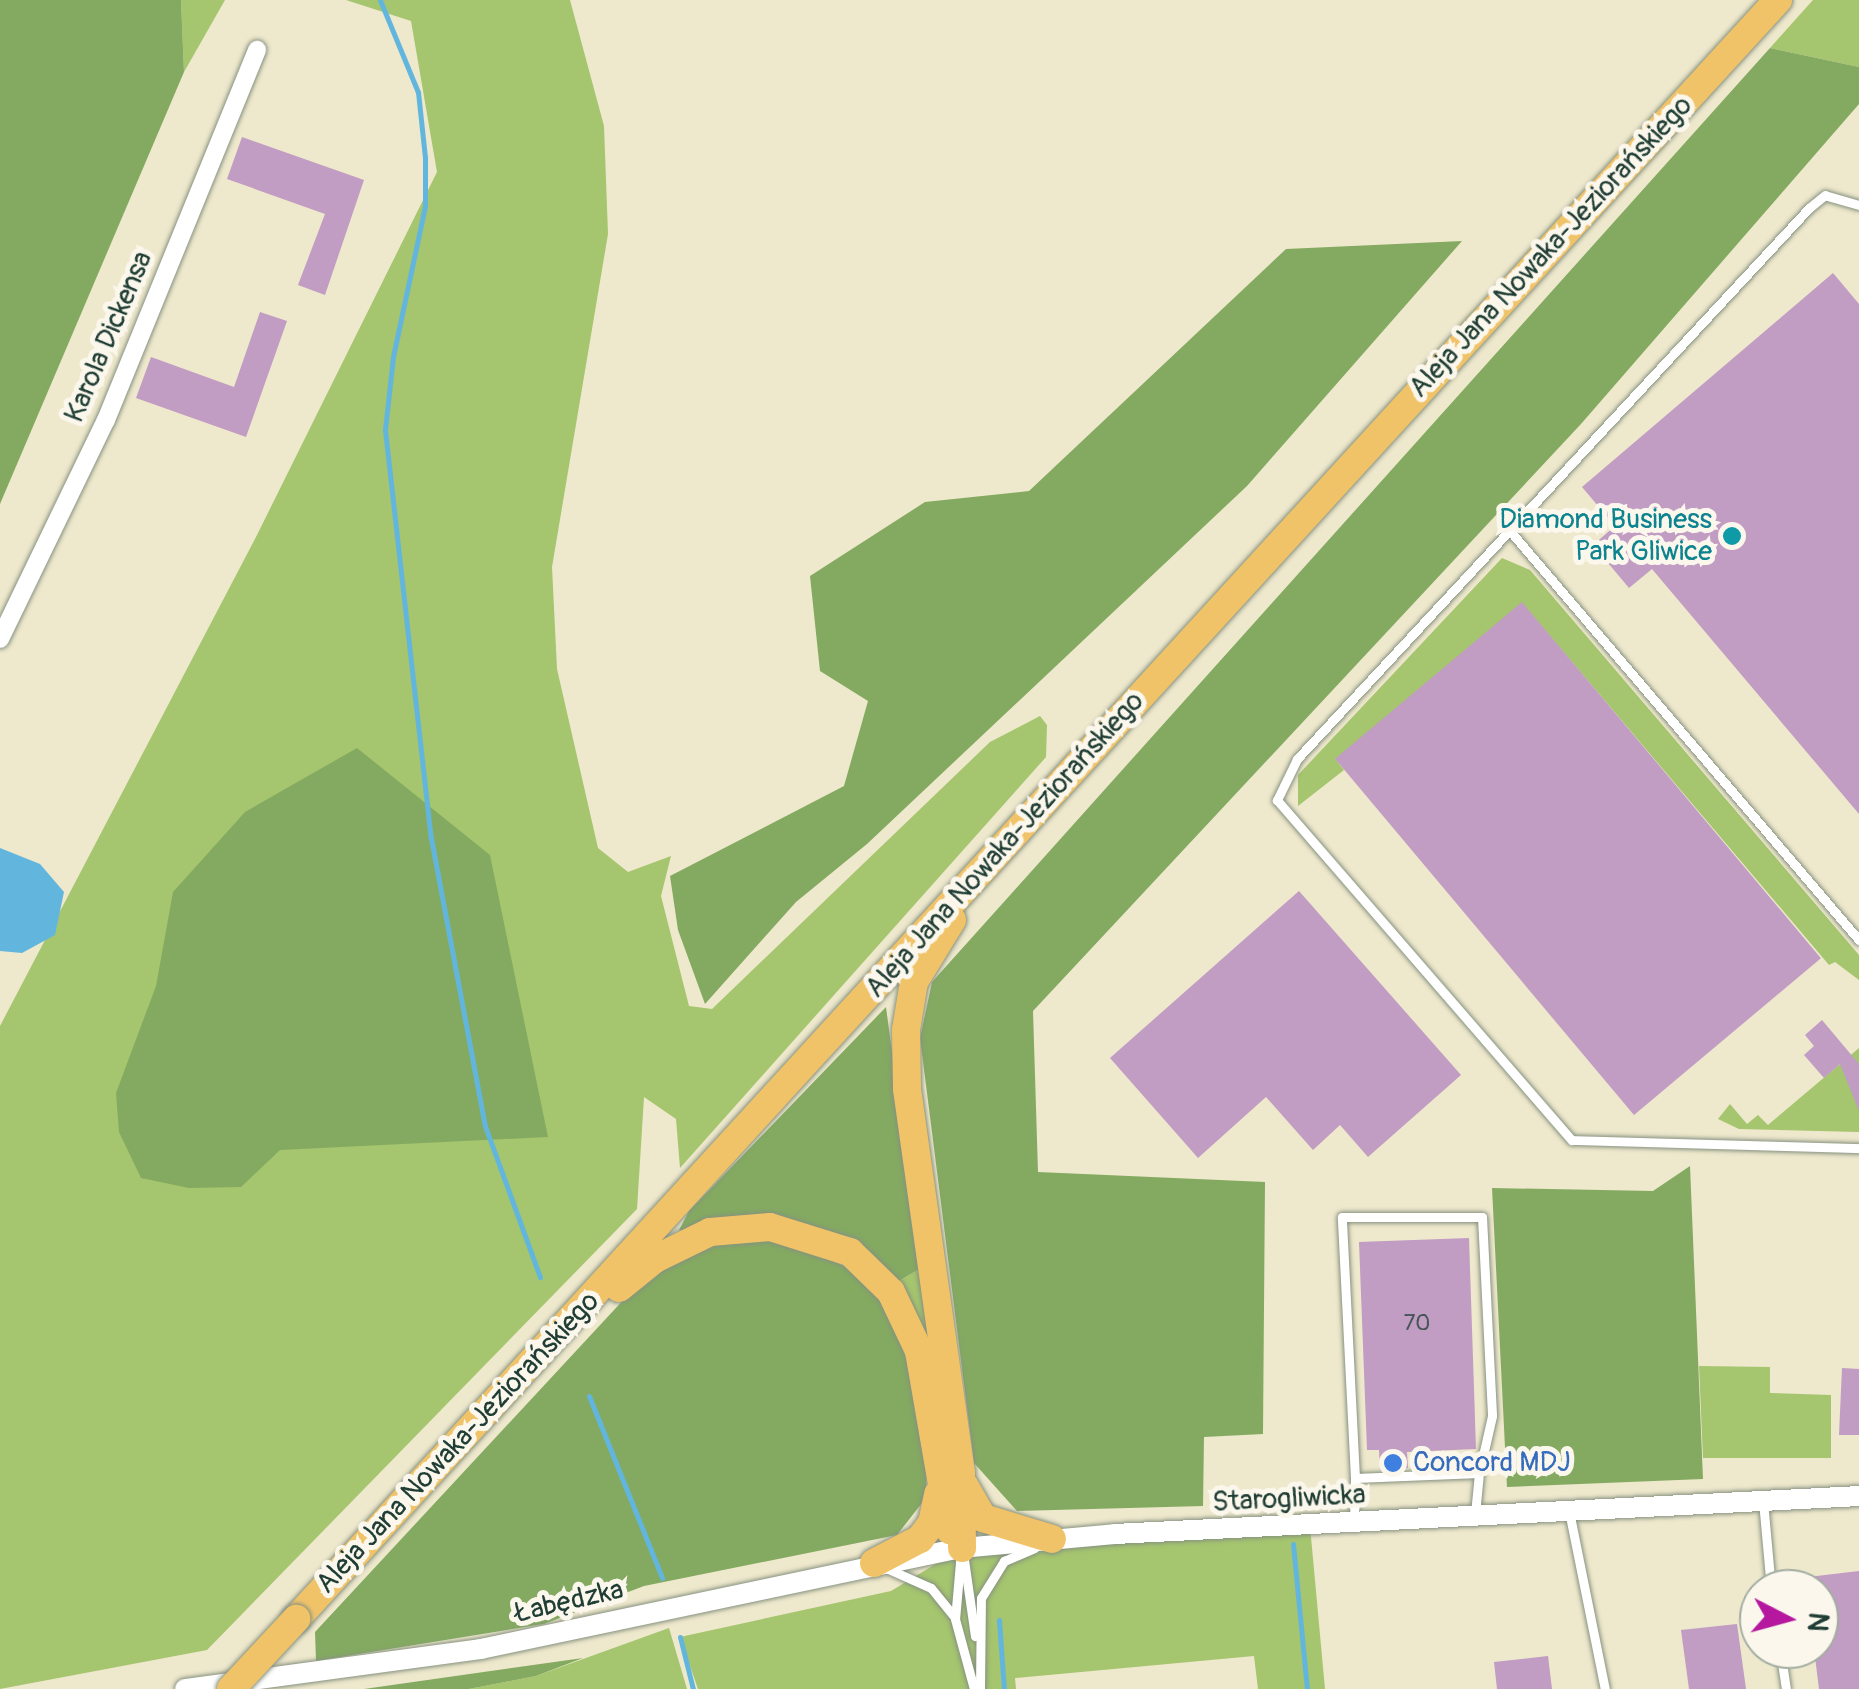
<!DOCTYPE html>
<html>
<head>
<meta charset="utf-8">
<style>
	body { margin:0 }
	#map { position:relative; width:1859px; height:1689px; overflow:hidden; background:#eee8cc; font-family:Pangolin,sans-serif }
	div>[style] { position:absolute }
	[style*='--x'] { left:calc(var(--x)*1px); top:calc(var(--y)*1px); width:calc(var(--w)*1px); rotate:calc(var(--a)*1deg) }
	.green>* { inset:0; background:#a5c56e }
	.forest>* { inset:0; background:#84aa61 }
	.water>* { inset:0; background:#62b6de }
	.stream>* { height:5px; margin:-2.5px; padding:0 2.5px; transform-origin:2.5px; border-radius:2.5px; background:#62b6de }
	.building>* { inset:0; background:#c19cc3; transform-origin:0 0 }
	.roads { filter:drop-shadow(0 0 2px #869280) drop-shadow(0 0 2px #869280) }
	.service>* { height:9px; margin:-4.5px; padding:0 4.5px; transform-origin:4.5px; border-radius:4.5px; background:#fff }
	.minor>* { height:18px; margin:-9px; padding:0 9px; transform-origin:9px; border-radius:9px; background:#fff }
	.tertiary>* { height:20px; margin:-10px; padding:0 10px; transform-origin:10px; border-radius:10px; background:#fff }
	.primary>* { height:28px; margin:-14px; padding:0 14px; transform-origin:14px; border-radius:14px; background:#f1c369 }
	.bridges { filter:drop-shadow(0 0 2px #869280) drop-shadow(0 0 2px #869280) }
	.primary-bridge>* { height:28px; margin:-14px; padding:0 14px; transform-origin:14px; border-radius:14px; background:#f1c369 }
	.dots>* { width:28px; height:28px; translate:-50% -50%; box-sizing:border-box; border:5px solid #fbf7ec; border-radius:50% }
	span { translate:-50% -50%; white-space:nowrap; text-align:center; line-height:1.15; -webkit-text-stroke:10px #fbf7ec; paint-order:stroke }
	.number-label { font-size:22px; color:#485558 }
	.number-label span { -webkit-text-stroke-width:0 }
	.street-label { font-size:28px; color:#1f3d34 }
	.culture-label { font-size:28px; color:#0d838f }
	.right { translate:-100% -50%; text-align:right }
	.shop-label { font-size:28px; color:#366cbe }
	.left { translate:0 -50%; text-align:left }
	.north { position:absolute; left:1739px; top:1569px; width:100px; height:100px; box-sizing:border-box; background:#fbf7ec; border:2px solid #a3ada2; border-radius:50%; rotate:96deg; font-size:28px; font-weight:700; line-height:40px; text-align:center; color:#1f3d34 }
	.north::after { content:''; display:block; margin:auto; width:35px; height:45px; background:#b5179e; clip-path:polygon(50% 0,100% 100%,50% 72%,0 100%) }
</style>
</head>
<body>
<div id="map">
	<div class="green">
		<i style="clip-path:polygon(181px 0,225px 0,184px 72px)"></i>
		<i style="clip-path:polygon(346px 0,570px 0,604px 126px,608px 234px,552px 567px,557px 669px,598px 848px,628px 872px,671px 856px,661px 896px,689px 1006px,712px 1009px,990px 742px,1040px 716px,1047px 725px,1046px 757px,680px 1168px,676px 1119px,644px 1097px,637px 1209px,207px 1650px,0 1689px,0 1026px,256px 537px,437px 172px,411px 21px)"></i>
		<i style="clip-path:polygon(1813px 0,1859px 0,1859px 67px,1770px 48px)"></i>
		<i style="clip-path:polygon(1502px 558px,1530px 570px,1859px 955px,1859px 980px,1835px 962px,1829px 965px,1522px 603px,1337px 761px,1344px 770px,1298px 806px,1298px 775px)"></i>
		<i style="clip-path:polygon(1859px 1048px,1859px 1132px,1739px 1129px,1718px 1119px,1730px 1104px,1747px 1124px,1758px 1115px,1768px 1125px)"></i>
		<i style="clip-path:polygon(921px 1268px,956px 1505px,892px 1285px)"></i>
		<i style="clip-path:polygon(1699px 1366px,1770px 1367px,1770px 1393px,1831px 1395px,1831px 1458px,1703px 1458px)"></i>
		<i style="clip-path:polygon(1310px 1526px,1325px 1689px,1258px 1689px,1254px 1656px,1015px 1678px,1016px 1689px,698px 1689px,680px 1637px,891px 1591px,962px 1548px)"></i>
		<i style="clip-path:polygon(669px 1628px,687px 1689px,469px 1689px,536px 1676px)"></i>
	</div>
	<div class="forest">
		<i style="clip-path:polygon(0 0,181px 0,184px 72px,0 504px)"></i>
		<i style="clip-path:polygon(1770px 48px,1859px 67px,1859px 104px,1581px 424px,1033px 1011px,1038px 1172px,1265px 1182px,1263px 1434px,1204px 1437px,1203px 1506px,1017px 1511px,974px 1463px,920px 1038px,932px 982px)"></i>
		<i style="clip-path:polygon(1462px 241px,1247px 486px,867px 844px,796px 902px,705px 1004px,678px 930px,670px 876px,844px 786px,868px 701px,820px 671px,810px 576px,925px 502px,1029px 491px,1286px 249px)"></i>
		<i style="clip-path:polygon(357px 748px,490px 855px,548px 1137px,280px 1150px,241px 1187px,189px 1188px,141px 1178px,119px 1132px,116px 1093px,156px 986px,173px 892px,245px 812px)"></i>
		<i style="clip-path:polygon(886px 1007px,921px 1268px,892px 1285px,847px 1243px,679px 1230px,689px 1211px)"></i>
		<i style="clip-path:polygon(1690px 1166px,1703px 1479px,1507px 1487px,1492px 1188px,1653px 1191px)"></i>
		<i style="clip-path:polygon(779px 1239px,849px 1268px,876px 1293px,901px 1335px,928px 1459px,925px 1499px,897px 1535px,644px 1586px,544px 1624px,316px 1661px,315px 1632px,640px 1282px,694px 1247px)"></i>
		<i style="clip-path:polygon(583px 1658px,536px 1676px,469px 1689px,364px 1689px)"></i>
	</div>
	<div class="water">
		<i style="clip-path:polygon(0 848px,40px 864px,64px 892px,55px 935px,22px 953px,0 951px)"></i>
	</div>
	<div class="stream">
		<i style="--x:380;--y:0;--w:100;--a:67.6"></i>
		<i style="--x:418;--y:92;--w:66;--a:83.9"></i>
		<i style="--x:425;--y:158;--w:48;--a:90"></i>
		<i style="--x:425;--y:206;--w:154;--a:102"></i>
		<i style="--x:393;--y:357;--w:73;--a:96.3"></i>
		<i style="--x:385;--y:430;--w:411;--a:83.6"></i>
		<i style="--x:431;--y:838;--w:293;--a:79.4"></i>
		<i style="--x:485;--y:1126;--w:161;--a:70"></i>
		<i style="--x:589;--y:1396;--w:196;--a:68.1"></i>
		<i style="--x:1293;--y:1544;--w:146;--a:84.5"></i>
		<i style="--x:999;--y:1620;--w:69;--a:85.9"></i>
		<i style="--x:680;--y:1637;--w:54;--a:76"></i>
	</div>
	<div class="building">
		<i style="clip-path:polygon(242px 137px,364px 180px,325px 295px,298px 285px,325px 214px,227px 179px)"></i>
		<i style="clip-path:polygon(1833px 273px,1859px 304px,1859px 814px,1652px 569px,1629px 588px,1593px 545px,1615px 526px,1582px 487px)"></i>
		<i style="clip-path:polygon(260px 312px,287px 321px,246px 437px,136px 398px,151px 357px,234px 387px)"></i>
		<i style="left:1522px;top:602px;width:465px;height:244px;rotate:50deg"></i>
		<i style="clip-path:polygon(1299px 891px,1461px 1075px,1368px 1157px,1340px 1125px,1313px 1150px,1266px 1097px,1198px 1158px,1110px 1058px)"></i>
		<i style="clip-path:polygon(1822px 1020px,1859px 1064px,1859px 1111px,1840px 1064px,1824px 1078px,1804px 1055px,1814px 1046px,1805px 1035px)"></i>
		<i style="clip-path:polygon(1469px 1238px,1476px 1449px,1407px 1452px,1408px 1468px,1380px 1469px,1379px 1450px,1367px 1450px,1359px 1242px)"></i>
		<i style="clip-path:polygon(1842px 1368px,1859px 1369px,1859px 1435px,1839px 1435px)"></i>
		<i style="clip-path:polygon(1859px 1571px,1859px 1689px,1819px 1689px,1814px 1649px,1819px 1649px,1819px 1589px,1791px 1589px,1791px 1579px)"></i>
		<i style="clip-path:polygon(1737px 1624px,1746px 1689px,1689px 1689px,1681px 1630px)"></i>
		<i style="clip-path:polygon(1548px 1656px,1552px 1689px,1497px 1689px,1494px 1662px)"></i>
	</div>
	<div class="roads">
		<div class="service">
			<i style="--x:1859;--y:205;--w:35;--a:-164"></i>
			<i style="--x:1825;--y:195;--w:21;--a:141"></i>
			<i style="--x:1809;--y:208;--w:752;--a:132.9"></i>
			<i style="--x:1297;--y:759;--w:46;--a:116"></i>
			<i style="--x:1277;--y:800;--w:450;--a:49.1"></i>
			<i style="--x:1572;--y:1140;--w:287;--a:1.6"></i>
			<i style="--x:1510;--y:531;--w:538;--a:49.53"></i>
			<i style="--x:1355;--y:1478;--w:261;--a:-92.9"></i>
			<i style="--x:1342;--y:1217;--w:140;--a:0"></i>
			<i style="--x:1482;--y:1217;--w:199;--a:87.1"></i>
			<i style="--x:1492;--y:1416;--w:58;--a:102.8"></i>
			<i style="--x:1763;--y:1501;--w:88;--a:84.8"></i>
			<i style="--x:1571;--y:1521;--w:171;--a:78.6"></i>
			<i style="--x:1354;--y:1523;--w:45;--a:-88.7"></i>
			<i style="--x:1355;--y:1478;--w:124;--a:-2.3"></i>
			<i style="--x:1479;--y:1473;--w:41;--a:95.6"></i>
			<i style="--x:961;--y:1551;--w:68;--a:95"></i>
			<i style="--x:955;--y:1619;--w:73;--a:74.8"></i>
			<i style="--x:963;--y:1553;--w:84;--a:81.8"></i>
			<i style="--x:886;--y:1568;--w:49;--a:24"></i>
			<i style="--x:931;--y:1588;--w:35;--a:51"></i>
			<i style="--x:1780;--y:1649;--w:40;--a:81.5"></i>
			<i style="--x:980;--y:1689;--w:91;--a:-89.4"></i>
			<i style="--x:981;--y:1598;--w:44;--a:-58.1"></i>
			<i style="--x:1004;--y:1561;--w:33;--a:-23"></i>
		</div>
		<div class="minor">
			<i style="--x:0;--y:639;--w:243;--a:-64.2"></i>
			<i style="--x:106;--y:420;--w:400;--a:-67.8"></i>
		</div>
		<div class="tertiary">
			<i style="--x:185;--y:1689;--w:299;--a:-7.7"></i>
			<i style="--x:481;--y:1649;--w:491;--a:-11.9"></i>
			<i style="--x:962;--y:1548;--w:154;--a:-5.2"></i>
			<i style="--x:1115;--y:1534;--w:745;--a:-2.92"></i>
		</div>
		<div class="primary">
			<i style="--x:952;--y:920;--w:73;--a:121.5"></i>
			<i style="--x:914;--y:982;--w:49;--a:99.5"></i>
			<i style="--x:906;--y:1030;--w:59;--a:89"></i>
			<i style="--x:907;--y:1089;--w:388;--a:82"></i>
			<i style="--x:961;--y:1473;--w:75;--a:89.2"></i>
			<i style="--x:619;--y:1288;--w:46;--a:-38.9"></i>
			<i style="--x:655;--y:1259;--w:61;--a:-26.1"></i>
			<i style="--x:710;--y:1232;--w:60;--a:-4.8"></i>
			<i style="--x:770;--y:1227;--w:84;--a:17.4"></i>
			<i style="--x:850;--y:1252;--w:57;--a:44.3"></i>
			<i style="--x:891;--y:1292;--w:65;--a:64.6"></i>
			<i style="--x:919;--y:1351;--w:182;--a:80.2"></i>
			<i style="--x:964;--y:1485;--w:38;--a:60"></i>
			<i style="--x:983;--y:1518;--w:72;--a:16.9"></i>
			<i style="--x:874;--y:1563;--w:52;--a:-27.6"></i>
			<i style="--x:920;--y:1539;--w:20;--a:-53"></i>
			<i style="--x:932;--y:1523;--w:30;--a:-78"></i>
			<i style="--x:296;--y:1619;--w:2195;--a:-47.53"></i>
		</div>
	</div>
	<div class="bridges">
		<div class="primary-bridge">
			<i style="--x:231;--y:1689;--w:96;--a:-47.1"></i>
		</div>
	</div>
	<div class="dots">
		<i style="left:1732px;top:536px;background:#0f9aa8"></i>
		<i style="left:1393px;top:1463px;background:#3f7fe0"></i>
	</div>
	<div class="number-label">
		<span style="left:1417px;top:1324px">70</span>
	</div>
	<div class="street-label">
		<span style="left:1551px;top:247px;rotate:-47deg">Aleja Jana Nowaka-Jeziorańskiego</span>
		<span style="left:109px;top:337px;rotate:-67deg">Karola Dickensa</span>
		<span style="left:1005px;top:845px;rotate:-48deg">Aleja Jana Nowaka-Jeziorańskiego</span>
		<span style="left:458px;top:1443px;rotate:-47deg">Aleja Jana Nowaka-Jeziorańskiego</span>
		<span style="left:1289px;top:1499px;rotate:-3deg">Starogliwicka</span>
		<span style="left:569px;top:1602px;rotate:-13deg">Łabędzka</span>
	</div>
	<div class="culture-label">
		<span class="right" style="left:1712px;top:536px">Diamond Business<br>Park Gliwice</span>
	</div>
	<div class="shop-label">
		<span class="left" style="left:1413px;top:1463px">Concord MDJ</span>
	</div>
	<div class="north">N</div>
</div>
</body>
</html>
